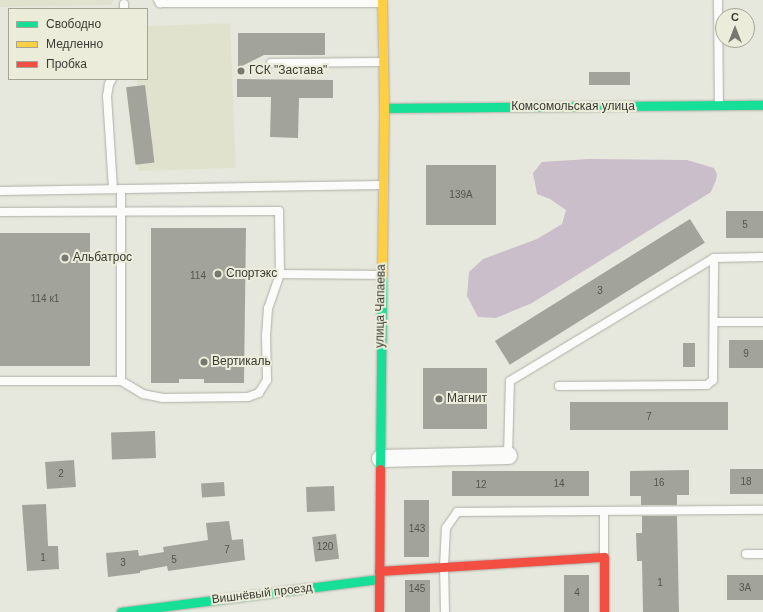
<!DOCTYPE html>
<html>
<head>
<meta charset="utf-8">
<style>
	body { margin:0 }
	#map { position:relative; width:763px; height:612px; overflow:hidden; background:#e7e8dd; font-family:Arial,sans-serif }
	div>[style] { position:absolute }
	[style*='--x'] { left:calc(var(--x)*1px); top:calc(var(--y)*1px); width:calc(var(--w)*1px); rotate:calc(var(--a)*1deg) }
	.built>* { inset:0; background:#e1e2ce }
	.forest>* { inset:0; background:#cabeca }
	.building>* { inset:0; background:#a2a39a; transform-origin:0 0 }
	.roads { filter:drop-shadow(0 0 1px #aeafa7) drop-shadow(0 0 1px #aeafa7) }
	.lane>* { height:8px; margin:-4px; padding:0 4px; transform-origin:4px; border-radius:4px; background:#fbfcfa }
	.street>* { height:17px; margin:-8.5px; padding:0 8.5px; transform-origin:8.5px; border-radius:8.5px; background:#fbfcfa }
	.fast>* { height:9px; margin:-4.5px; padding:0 4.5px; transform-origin:4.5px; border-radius:4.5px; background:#16e098 }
	.slow>* { height:9px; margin:-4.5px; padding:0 4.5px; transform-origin:4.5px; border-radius:4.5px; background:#ffcf43 }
	.jam>* { height:9px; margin:-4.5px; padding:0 4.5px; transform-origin:4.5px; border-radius:4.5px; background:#f24e42 }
	.dots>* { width:11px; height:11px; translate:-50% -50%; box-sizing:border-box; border:2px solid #ebecd9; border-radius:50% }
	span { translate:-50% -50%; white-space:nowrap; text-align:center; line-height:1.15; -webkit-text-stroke:4px #ebecd9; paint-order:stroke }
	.number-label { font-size:10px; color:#55554e }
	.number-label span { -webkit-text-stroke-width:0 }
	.poi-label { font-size:12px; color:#3b3b34 }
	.left { translate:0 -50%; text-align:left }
	.street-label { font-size:12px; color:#3b3b34 }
	.legend { position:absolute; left:8px; top:8px; width:140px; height:72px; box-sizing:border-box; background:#ebecd9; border:1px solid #a5a597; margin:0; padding:5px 7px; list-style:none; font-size:12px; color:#3b3b34 }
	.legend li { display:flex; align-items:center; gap:8px; height:20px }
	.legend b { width:20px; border:1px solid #a5a597 }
	.north { position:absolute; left:715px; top:8px; width:40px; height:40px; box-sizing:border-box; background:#ebecd9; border:1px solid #a5a597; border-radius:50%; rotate:0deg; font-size:11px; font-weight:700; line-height:16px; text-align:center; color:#3b3b34 }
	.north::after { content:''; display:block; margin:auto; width:14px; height:18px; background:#77786f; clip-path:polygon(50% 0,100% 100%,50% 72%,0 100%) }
</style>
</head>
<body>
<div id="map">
	<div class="built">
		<i style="clip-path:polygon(0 0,113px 0,112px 5px,0 7px)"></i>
		<i style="clip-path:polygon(230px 23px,236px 168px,139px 171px,138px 164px,134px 164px,126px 87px,137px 86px,137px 79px,147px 79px,147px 26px)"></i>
	</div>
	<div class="forest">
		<i style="clip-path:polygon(588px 159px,687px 160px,714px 168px,717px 174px,716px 180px,711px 192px,532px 303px,496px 318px,478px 317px,467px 296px,469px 272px,483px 259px,537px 239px,562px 224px,566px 210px,550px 199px,537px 194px,533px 173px,542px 162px)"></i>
	</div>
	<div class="building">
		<i style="clip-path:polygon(238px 33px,325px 33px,325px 55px,264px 55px,238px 68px)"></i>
		<i style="left:589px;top:72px;width:41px;height:13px"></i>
		<i style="clip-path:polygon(237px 79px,333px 80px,333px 98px,299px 98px,298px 138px,270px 137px,271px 97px,237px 97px)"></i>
		<i style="left:145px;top:85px;width:78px;height:19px;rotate:83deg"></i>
		<i style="left:426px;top:165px;width:70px;height:60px"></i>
		<i style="left:763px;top:211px;width:27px;height:37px;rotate:90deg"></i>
		<i style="left:690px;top:219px;width:28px;height:230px;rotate:58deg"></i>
		<i style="clip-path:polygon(151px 228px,246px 228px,244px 383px,204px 383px,204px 379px,179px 379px,179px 383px,151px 383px)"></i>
		<i style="left:0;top:233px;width:90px;height:133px"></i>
		<i style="left:729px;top:340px;width:34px;height:28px"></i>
		<i style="left:683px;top:343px;width:12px;height:24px"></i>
		<i style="left:423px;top:368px;width:64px;height:61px"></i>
		<i style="left:728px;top:402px;width:28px;height:158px;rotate:90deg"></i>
		<i style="left:155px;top:431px;width:27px;height:44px;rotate:88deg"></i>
		<i style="left:74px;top:460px;width:27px;height:29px;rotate:86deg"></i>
		<i style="left:763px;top:469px;width:25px;height:33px;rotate:90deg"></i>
		<i style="clip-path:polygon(689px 470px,689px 495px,677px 495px,677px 505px,641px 505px,641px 496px,630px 496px,630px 471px)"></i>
		<i style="left:589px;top:471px;width:25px;height:137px;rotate:90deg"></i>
		<i style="left:224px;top:482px;width:14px;height:23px;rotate:86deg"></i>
		<i style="left:334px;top:486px;width:25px;height:28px;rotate:88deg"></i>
		<i style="left:404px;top:500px;width:25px;height:57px"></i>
		<i style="clip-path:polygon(46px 504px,48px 546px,58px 546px,59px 569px,27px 571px,22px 505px)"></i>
		<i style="clip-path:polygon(642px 516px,677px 516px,679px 612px,643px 612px,642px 561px,637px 561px,636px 533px,642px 533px)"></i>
		<i style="clip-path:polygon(229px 521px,232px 540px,243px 539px,245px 560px,168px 571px,167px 566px,140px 571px,140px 573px,108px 577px,106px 553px,138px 550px,139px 556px,164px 552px,163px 547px,208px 540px,206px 523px)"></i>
		<i style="left:336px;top:534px;width:25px;height:24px;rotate:83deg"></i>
		<i style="left:564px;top:575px;width:25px;height:37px"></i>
		<i style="left:727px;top:575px;width:36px;height:25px"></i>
		<i style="left:430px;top:580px;width:32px;height:25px;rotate:90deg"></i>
	</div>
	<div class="roads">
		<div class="lane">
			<i style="--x:158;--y:0;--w:4;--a:56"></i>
			<i style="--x:160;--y:3;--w:153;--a:0"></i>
			<i style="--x:313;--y:0;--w:3;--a:90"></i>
			<i style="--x:313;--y:3;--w:69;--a:0"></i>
			<i style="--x:718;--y:0;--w:105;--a:89.5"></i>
			<i style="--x:124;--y:9;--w:5;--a:-90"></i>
			<i style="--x:271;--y:63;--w:111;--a:-0.5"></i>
			<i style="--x:112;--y:79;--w:6;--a:121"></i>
			<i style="--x:109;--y:84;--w:12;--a:99"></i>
			<i style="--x:107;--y:96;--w:93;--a:86.3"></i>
			<i style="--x:121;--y:189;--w:192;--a:90"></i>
			<i style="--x:0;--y:191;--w:382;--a:-0.9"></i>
			<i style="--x:0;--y:212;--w:279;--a:-0.2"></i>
			<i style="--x:279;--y:211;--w:63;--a:89.1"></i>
			<i style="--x:280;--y:274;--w:36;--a:109"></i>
			<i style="--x:268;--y:308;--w:27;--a:94"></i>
			<i style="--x:266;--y:335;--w:45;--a:88.7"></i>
			<i style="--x:267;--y:380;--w:15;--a:122"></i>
			<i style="--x:259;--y:393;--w:12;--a:160"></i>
			<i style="--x:248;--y:397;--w:85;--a:179.3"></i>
			<i style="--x:163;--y:398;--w:20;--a:-169"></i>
			<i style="--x:143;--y:394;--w:26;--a:-149"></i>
			<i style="--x:121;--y:381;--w:121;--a:180"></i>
			<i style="--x:280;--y:274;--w:101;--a:0.6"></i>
			<i style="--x:714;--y:322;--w:49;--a:0"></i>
			<i style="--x:559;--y:386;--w:148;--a:-0.4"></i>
			<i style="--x:707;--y:385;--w:8;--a:-40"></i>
			<i style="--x:713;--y:380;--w:122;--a:-89.5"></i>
			<i style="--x:508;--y:455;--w:74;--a:-88.5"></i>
			<i style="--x:510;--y:381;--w:238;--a:-31.1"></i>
			<i style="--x:714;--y:258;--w:49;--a:-1.2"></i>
			<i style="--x:604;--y:511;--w:46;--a:90"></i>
			<i style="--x:746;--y:554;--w:17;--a:0"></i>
			<i style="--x:445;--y:612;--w:46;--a:-91.2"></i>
			<i style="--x:444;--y:566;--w:38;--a:-87"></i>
			<i style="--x:446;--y:528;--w:19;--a:-55"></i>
			<i style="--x:457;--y:512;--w:306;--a:-0.4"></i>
		</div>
		<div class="street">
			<i style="--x:380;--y:458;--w:128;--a:-1.3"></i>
		</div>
		<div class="fast">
			<i style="--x:384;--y:108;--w:379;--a:-0.5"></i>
			<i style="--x:380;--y:469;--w:193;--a:-89.4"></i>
			<i style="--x:121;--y:612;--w:260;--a:-7.3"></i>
		</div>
		<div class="slow">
			<i style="--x:382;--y:0;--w:108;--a:88.9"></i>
			<i style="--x:384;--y:108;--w:168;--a:90.7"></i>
		</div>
		<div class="jam">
			<i style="--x:379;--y:571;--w:225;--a:-3.6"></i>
			<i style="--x:604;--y:557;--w:55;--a:90"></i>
			<i style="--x:379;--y:612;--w:143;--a:-89.6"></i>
		</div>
	</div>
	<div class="dots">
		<i style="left:241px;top:71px;background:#77786f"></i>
		<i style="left:65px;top:258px;background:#77786f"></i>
		<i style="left:218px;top:274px;background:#77786f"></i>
		<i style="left:204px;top:362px;background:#77786f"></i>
		<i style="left:439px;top:399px;background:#77786f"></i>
	</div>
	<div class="number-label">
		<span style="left:461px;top:195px">139А</span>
		<span style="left:745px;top:225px">5</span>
		<span style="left:198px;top:276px">114</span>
		<span style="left:600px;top:291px">3</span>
		<span style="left:45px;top:299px">114 к1</span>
		<span style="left:746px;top:354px">9</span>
		<span style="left:649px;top:417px">7</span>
		<span style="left:61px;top:474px">2</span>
		<span style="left:746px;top:482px">18</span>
		<span style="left:659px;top:483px">16</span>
		<span style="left:559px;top:484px">14</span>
		<span style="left:481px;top:485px">12</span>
		<span style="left:417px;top:529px">143</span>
		<span style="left:325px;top:547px">120</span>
		<span style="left:227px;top:550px">7</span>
		<span style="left:43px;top:558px">1</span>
		<span style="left:174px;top:560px">5</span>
		<span style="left:123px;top:563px">3</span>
		<span style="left:660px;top:583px">1</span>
		<span style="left:745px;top:588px">3А</span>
		<span style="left:417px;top:589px">145</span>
		<span style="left:577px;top:593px">4</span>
	</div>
	<div class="poi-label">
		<span class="left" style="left:249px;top:71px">ГСК "Застава"</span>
		<span class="left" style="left:73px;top:258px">Альбатрос</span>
		<span class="left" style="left:226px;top:274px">Спортэкс</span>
		<span class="left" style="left:212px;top:362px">Вертикаль</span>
		<span class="left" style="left:447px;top:399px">Магнит</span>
	</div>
	<div class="street-label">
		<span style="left:573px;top:107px">Комсомольская улица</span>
		<span style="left:381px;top:306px;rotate:-89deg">улица Чапаева</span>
		<span style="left:262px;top:594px;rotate:-7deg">Вишнёвый проезд</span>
	</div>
	<ul class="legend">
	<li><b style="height:5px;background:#16e098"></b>Свободно</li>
	<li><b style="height:5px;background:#ffcf43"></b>Медленно</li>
	<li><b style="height:5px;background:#f24e42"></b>Пробка</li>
	</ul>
	<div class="north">С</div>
</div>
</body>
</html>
